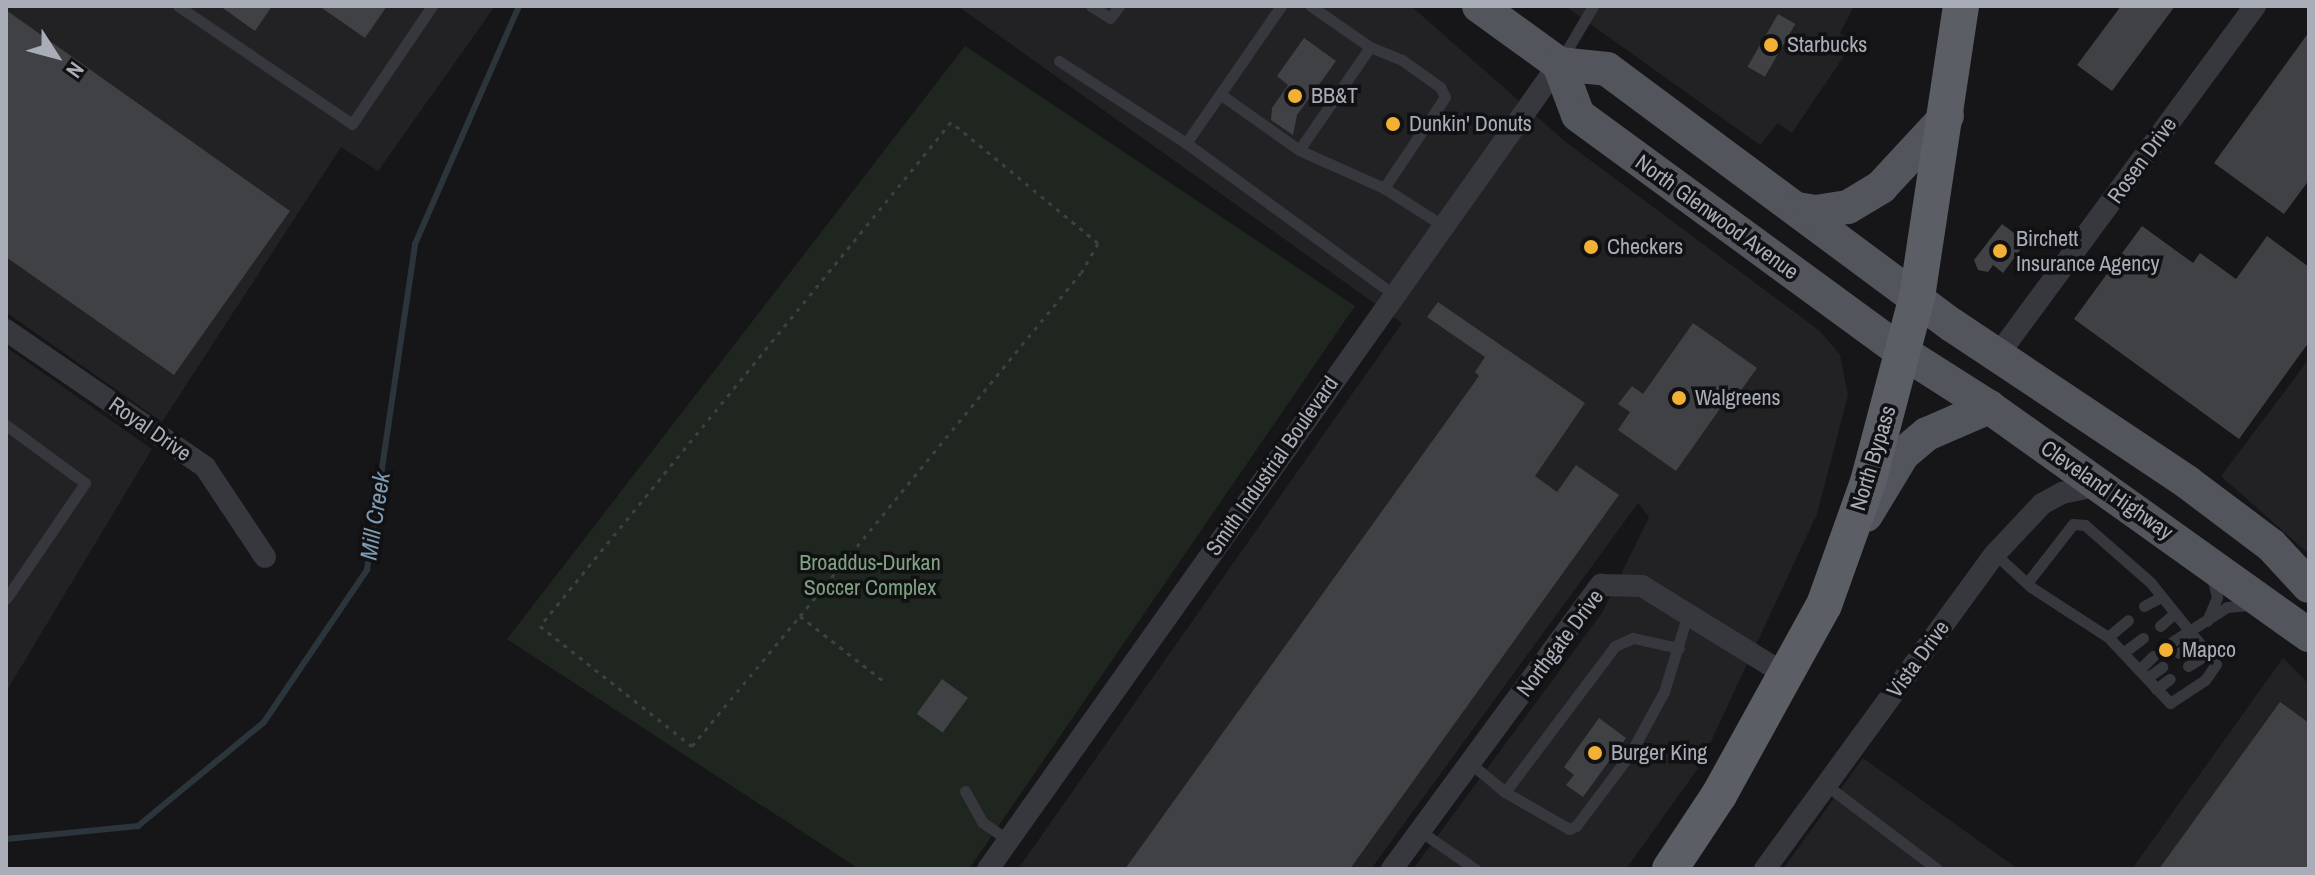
<!DOCTYPE html>
<html>
<head>
<meta charset="utf-8">
<style>
	body { margin:0 }
	#map { position:relative; width:2315px; height:875px; overflow:hidden; background:#161618; font-family:"Archivo Narrow",sans-serif }
	div>[style] { position:absolute }
	[style*='--x'] { left:calc(var(--x)*1px); top:calc(var(--y)*1px); width:calc(var(--w)*1px); rotate:calc(var(--a)*1deg) }
	.built>* { inset:0; background:#222225 }
	.green>* { inset:0; background:#1e261f }
	.stream>* { height:6px; margin:-3px; padding:0 3px; transform-origin:3px; border-radius:3px; background:#2c353c }
	.building>* { inset:0; background:#404145; transform-origin:0 0 }
	.path>* { height:3px; margin-top:-1.5px; transform-origin:0; background:repeating-linear-gradient(90deg,#3d3f44 0 4px,transparent 0 10px) }
	.service>* { height:11px; margin:-5.5px; padding:0 5.5px; transform-origin:5.5px; border-radius:5.5px; background:#37383d }
	.minor>* { height:22px; margin:-11px; padding:0 11px; transform-origin:11px; border-radius:11px; background:#37383d }
	.primary>* { height:34px; margin:-17px; padding:0 17px; transform-origin:17px; border-radius:17px; background:#53555c }
	.trunk>* { height:36px; margin:-18px; padding:0 18px; transform-origin:18px; border-radius:18px; background:#5b5e65 }
	.dots>* { width:22px; height:22px; translate:-50% -50%; box-sizing:border-box; border:4px solid #111113; border-radius:50% }
	span { translate:-50% -50%; white-space:nowrap; text-align:center; line-height:1.15; -webkit-text-stroke:7px #111113; paint-order:stroke }
	.poi-label { font-size:22px; color:#a8adb8 }
	.left { translate:0 -50%; text-align:left }
	.street-label { font-size:22px; color:#a8adb8 }
	.park-label { font-size:22px; color:#7fa381 }
	.water-label { font-size:24px; color:#7f9bb3; font-style:italic }
	.frame { position:absolute; inset:0; border:8px solid #a8adb8; pointer-events:none }
	.north { position:absolute; left:16px; top:16px; width:80px; height:80px; -webkit-text-stroke:6px #111113; paint-order:stroke; rotate:126deg; font-size:22px; font-weight:700; line-height:32px; text-align:center; color:#a8adb8 }
	.north::after { content:''; display:block; margin:auto; width:28px; height:36px; background:#a8adb8; clip-path:polygon(50% 0,100% 100%,50% 72%,0 100%) }
</style>
</head>
<body>
<div id="map">
	<div class="built">
		<i style="clip-path:polygon(6px 6px,495px 6px,378px 171px,341px 147px,162px 422px,6px 312px)"></i>
		<i style="clip-path:polygon(1411px 6px,1567px 143px,1820px 331px,1840px 355px,1848px 395px,1817px 514px,1699px 767px,1626px 869px,1413px 869px,1602px 613px,1649px 517px,1638px 503px,1371px 869px,1018px 869px,1402px 323px,959px 7px)"></i>
		<i style="clip-path:polygon(1565px 6px,1854px 6px,1840px 33px,1852px 44px,1792px 133px,1778px 123px,1760px 145px)"></i>
		<i style="clip-path:polygon(6px 347px,152px 449px,6px 692px)"></i>
		<i style="clip-path:polygon(2309px 359px,2309px 554px,2221px 476px)"></i>
		<i style="clip-path:polygon(2283px 658px,2309px 684px,2309px 869px,2132px 869px)"></i>
		<i style="clip-path:polygon(1863px 758px,2018px 869px,1783px 869px)"></i>
	</div>
	<div class="green">
		<i style="clip-path:polygon(965px 46px,1355px 306px,969px 869px,859px 869px,507px 639px)"></i>
	</div>
	<div class="stream">
		<i style="--x:6;--y:839;--w:133;--a:-5.6"></i>
		<i style="--x:138;--y:826;--w:163;--a:-39.5"></i>
		<i style="--x:264;--y:722;--w:184;--a:-55.9"></i>
		<i style="--x:367;--y:570;--w:330;--a:-81.6"></i>
		<i style="--x:415;--y:244;--w:260;--a:-66.4"></i>
	</div>
	<div class="building">
		<i style="clip-path:polygon(220px 6px,272px 6px,255px 31px)"></i>
		<i style="clip-path:polygon(319px 6px,387px 6px,365px 38px)"></i>
		<i style="clip-path:polygon(2121px 6px,2175px 6px,2112px 91px,2077px 65px)"></i>
		<i style="clip-path:polygon(6px 10px,290px 211px,174px 375px,6px 257px)"></i>
		<i style="left:1778px;top:14px;width:20px;height:61px;rotate:30deg"></i>
		<i style="clip-path:polygon(2309px 32px,2309px 180px,2284px 214px,2214px 163px)"></i>
		<i style="clip-path:polygon(1304px 38px,1336px 61px,1297px 115px,1293px 135px,1271px 120px,1272px 108px,1288px 85px,1277px 76px)"></i>
		<i style="clip-path:polygon(2002px 224px,2026px 242px,2003px 273px,1993px 265px,1988px 272px,1978px 270px,1974px 260px)"></i>
		<i style="clip-path:polygon(2142px 226px,2193px 263px,2200px 253px,2236px 279px,2267px 236px,2309px 267px,2309px 342px,2239px 439px,2074px 319px)"></i>
		<i style="clip-path:polygon(1438px 302px,1585px 403px,1535px 476px,1557px 492px,1576px 465px,1619px 495px,1350px 869px,1125px 869px,1479px 376px,1475px 372px,1485px 357px,1427px 317px)"></i>
		<i style="clip-path:polygon(1693px 323px,1757px 368px,1729px 407px,1724px 403px,1676px 471px,1618px 430px,1630px 412px,1618px 404px,1632px 386px,1643px 394px)"></i>
		<i style="left:942px;top:679px;width:32px;height:43px;rotate:36deg"></i>
		<i style="clip-path:polygon(2280px 702px,2309px 723px,2309px 869px,2159px 869px)"></i>
		<i style="clip-path:polygon(1599px 718px,1626px 738px,1583px 797px,1566px 785px,1574px 775px,1564px 767px)"></i>
	</div>
	<div class="path">
		<i style="--x:800;--y:616;--w:443;--a:-50.7"></i>
		<i style="--x:1081;--y:273;--w:34;--a:-60"></i>
		<i style="--x:1098;--y:243;--w:190;--a:-140.5"></i>
		<i style="--x:951;--y:122;--w:650;--a:129.2"></i>
		<i style="--x:540;--y:626;--w:194;--a:38.3"></i>
		<i style="--x:692;--y:746;--w:169;--a:-50.3"></i>
		<i style="--x:800;--y:616;--w:109;--a:37.9"></i>
	</div>
	<div class="service">
		<i style="--x:178;--y:6;--w:210;--a:34.1"></i>
		<i style="--x:352;--y:124;--w:143;--a:-55.9"></i>
		<i style="--x:1091;--y:6;--w:22;--a:32"></i>
		<i style="--x:1110;--y:18;--w:15;--a:-53"></i>
		<i style="--x:1281;--y:6;--w:167;--a:124.7"></i>
		<i style="--x:1186;--y:143;--w:256;--a:36.1"></i>
		<i style="--x:1370;--y:47;--w:35;--a:22"></i>
		<i style="--x:1402;--y:60;--w:47;--a:35.4"></i>
		<i style="--x:1440;--y:87;--w:11;--a:63"></i>
		<i style="--x:1445;--y:97;--w:110;--a:123.8"></i>
		<i style="--x:1561;--y:60;--w:63;--a:-59.3"></i>
		<i style="--x:1059;--y:61;--w:151;--a:32.8"></i>
		<i style="--x:1220;--y:94;--w:97;--a:35.3"></i>
		<i style="--x:1299;--y:150;--w:93;--a:24.1"></i>
		<i style="--x:1384;--y:188;--w:69;--a:32.5"></i>
		<i style="--x:1299;--y:150;--w:125;--a:-55.4"></i>
		<i style="--x:1370;--y:47;--w:72;--a:-145.2"></i>
		<i style="--x:6;--y:425;--w:98;--a:36.3"></i>
		<i style="--x:85;--y:483;--w:140;--a:124.3"></i>
		<i style="--x:1995;--y:554;--w:49;--a:42.5"></i>
		<i style="--x:2031;--y:587;--w:92;--a:33"></i>
		<i style="--x:2108;--y:637;--w:91;--a:46.8"></i>
		<i style="--x:2170;--y:703;--w:42;--a:-33.3"></i>
		<i style="--x:2205;--y:680;--w:19;--a:-55"></i>
		<i style="--x:2216;--y:664;--w:105;--a:-128.8"></i>
		<i style="--x:2150;--y:582;--w:86;--a:-138.8"></i>
		<i style="--x:2085;--y:525;--w:12;--a:-175"></i>
		<i style="--x:2073;--y:524;--w:75;--a:127.9"></i>
		<i style="--x:2144;--y:606;--w:19;--a:-28"></i>
		<i style="--x:2207;--y:621;--w:26;--a:-67"></i>
		<i style="--x:2217;--y:597;--w:21;--a:-104"></i>
		<i style="--x:2160;--y:626;--w:18;--a:-41"></i>
		<i style="--x:2108;--y:637;--w:26;--a:-40"></i>
		<i style="--x:2172;--y:642;--w:65;--a:-32.5"></i>
		<i style="--x:2227;--y:607;--w:22;--a:-5"></i>
		<i style="--x:2123;--y:653;--w:25;--a:-37"></i>
		<i style="--x:2179;--y:653;--w:22;--a:-34"></i>
		<i style="--x:2188;--y:666;--w:22;--a:-32"></i>
		<i style="--x:2139;--y:670;--w:20;--a:-45"></i>
		<i style="--x:2147;--y:678;--w:19;--a:-36"></i>
		<i style="--x:2156;--y:689;--w:17;--a:-36"></i>
		<i style="--x:1470;--y:763;--w:45;--a:39.6"></i>
		<i style="--x:1505;--y:792;--w:74;--a:30"></i>
		<i style="--x:1569;--y:829;--w:8;--a:-23"></i>
		<i style="--x:1576;--y:826;--w:90;--a:-53.1"></i>
		<i style="--x:1630;--y:754;--w:71;--a:-61.3"></i>
		<i style="--x:1664;--y:692;--w:83;--a:-73.1"></i>
		<i style="--x:1826;--y:785;--w:139;--a:37.1"></i>
		<i style="--x:965;--y:791;--w:35;--a:61"></i>
		<i style="--x:982;--y:822;--w:32;--a:35"></i>
		<i style="--x:1505;--y:792;--w:183;--a:-53"></i>
		<i style="--x:1615;--y:646;--w:20;--a:-24"></i>
		<i style="--x:1633;--y:638;--w:47;--a:12.3"></i>
		<i style="--x:1420;--y:831;--w:67;--a:34.6"></i>
	</div>
	<div class="minor">
		<i style="--x:6;--y:330;--w:242;--a:34.5"></i>
		<i style="--x:205;--y:467;--w:108;--a:56.3"></i>
		<i style="--x:2000;--y:352;--w:430;--a:-53.6"></i>
		<i style="--x:988;--y:869;--w:987;--a:-54.65"></i>
		<i style="--x:1392;--y:869;--w:353;--a:-53.7"></i>
		<i style="--x:1601;--y:585;--w:41;--a:1.4"></i>
		<i style="--x:1642;--y:586;--w:169;--a:31.7"></i>
		<i style="--x:1765;--y:869;--w:390;--a:-53.9"></i>
		<i style="--x:1995;--y:554;--w:69;--a:-46.8"></i>
		<i style="--x:2042;--y:504;--w:23;--a:-29"></i>
		<i style="--x:2062;--y:493;--w:40;--a:-12"></i>
	</div>
	<div class="primary">
		<i style="--x:1479;--y:6;--w:99;--a:35.9"></i>
		<i style="--x:1559;--y:64;--w:48;--a:5.9"></i>
		<i style="--x:1607;--y:69;--w:430;--a:36.6"></i>
		<i style="--x:1952;--y:325;--w:283;--a:33.7"></i>
		<i style="--x:2187;--y:482;--w:105;--a:36.9"></i>
		<i style="--x:2271;--y:545;--w:56;--a:47.2"></i>
		<i style="--x:1559;--y:64;--w:54;--a:69.6"></i>
		<i style="--x:1578;--y:115;--w:400;--a:36.2"></i>
		<i style="--x:1901;--y:351;--w:104;--a:32.5"></i>
		<i style="--x:1989;--y:407;--w:393;--a:35.5"></i>
		<i style="--x:1797;--y:209;--w:19;--a:9"></i>
		<i style="--x:1816;--y:212;--w:32;--a:-9"></i>
		<i style="--x:1848;--y:207;--w:39;--a:-31"></i>
		<i style="--x:1881;--y:187;--w:97;--a:-47.1"></i>
		<i style="--x:1866;--y:515;--w:71;--a:-58.8"></i>
		<i style="--x:1903;--y:454;--w:31;--a:-40"></i>
		<i style="--x:1927;--y:434;--w:68;--a:-23.5"></i>
	</div>
	<div class="trunk">
		<i style="--x:1670;--y:869;--w:89;--a:-56.5"></i>
		<i style="--x:1719;--y:795;--w:217;--a:-61.1"></i>
		<i style="--x:1824;--y:605;--w:131;--a:-70.3"></i>
		<i style="--x:1868;--y:482;--w:191;--a:-75.2"></i>
		<i style="--x:1917;--y:297;--w:294;--a:-81.4"></i>
	</div>
	<div class="dots">
		<i style="left:1771px;top:45px;background:#f2b134"></i>
		<i style="left:1295px;top:96px;background:#f2b134"></i>
		<i style="left:1393px;top:124px;background:#f2b134"></i>
		<i style="left:1591px;top:247px;background:#f2b134"></i>
		<i style="left:2000px;top:251px;background:#f2b134"></i>
		<i style="left:1679px;top:398px;background:#f2b134"></i>
		<i style="left:2166px;top:650px;background:#f2b134"></i>
		<i style="left:1595px;top:753px;background:#f2b134"></i>
	</div>
	<div class="poi-label">
		<span class="left" style="left:1787px;top:45px">Starbucks</span>
		<span class="left" style="left:1311px;top:96px">BB&amp;T</span>
		<span class="left" style="left:1409px;top:124px">Dunkin' Donuts</span>
		<span class="left" style="left:2016px;top:251px">Birchett<br>Insurance Agency</span>
		<span class="left" style="left:1607px;top:247px">Checkers</span>
		<span class="left" style="left:1695px;top:398px">Walgreens</span>
		<span class="left" style="left:2182px;top:650px">Mapco</span>
		<span class="left" style="left:1611px;top:753px">Burger King</span>
	</div>
	<div class="street-label">
		<span style="left:2142px;top:160px;rotate:-54deg">Rosen Drive</span>
		<span style="left:1717px;top:217px;rotate:36deg">North Glenwood Avenue</span>
		<span style="left:150px;top:429px;rotate:35deg">Royal Drive</span>
		<span style="left:1873px;top:458px;rotate:-73deg">North Bypass</span>
		<span style="left:1272px;top:466px;rotate:-55deg">Smith Industrial Boulevard</span>
		<span style="left:2107px;top:490px;rotate:35deg">Cleveland Highway</span>
		<span style="left:1560px;top:643px;rotate:-53deg">Northgate Drive</span>
		<span style="left:1918px;top:659px;rotate:-54deg">Vista Drive</span>
	</div>
	<div class="park-label">
		<span style="left:870px;top:575px">Broaddus-Durkan<br>Soccer Complex</span>
	</div>
	<div class="water-label">
		<span style="left:375px;top:516px;rotate:-81deg">Mill Creek</span>
	</div>
	<div class="frame"></div>
	<div class="north">N</div>
</div>
</body>
</html>
